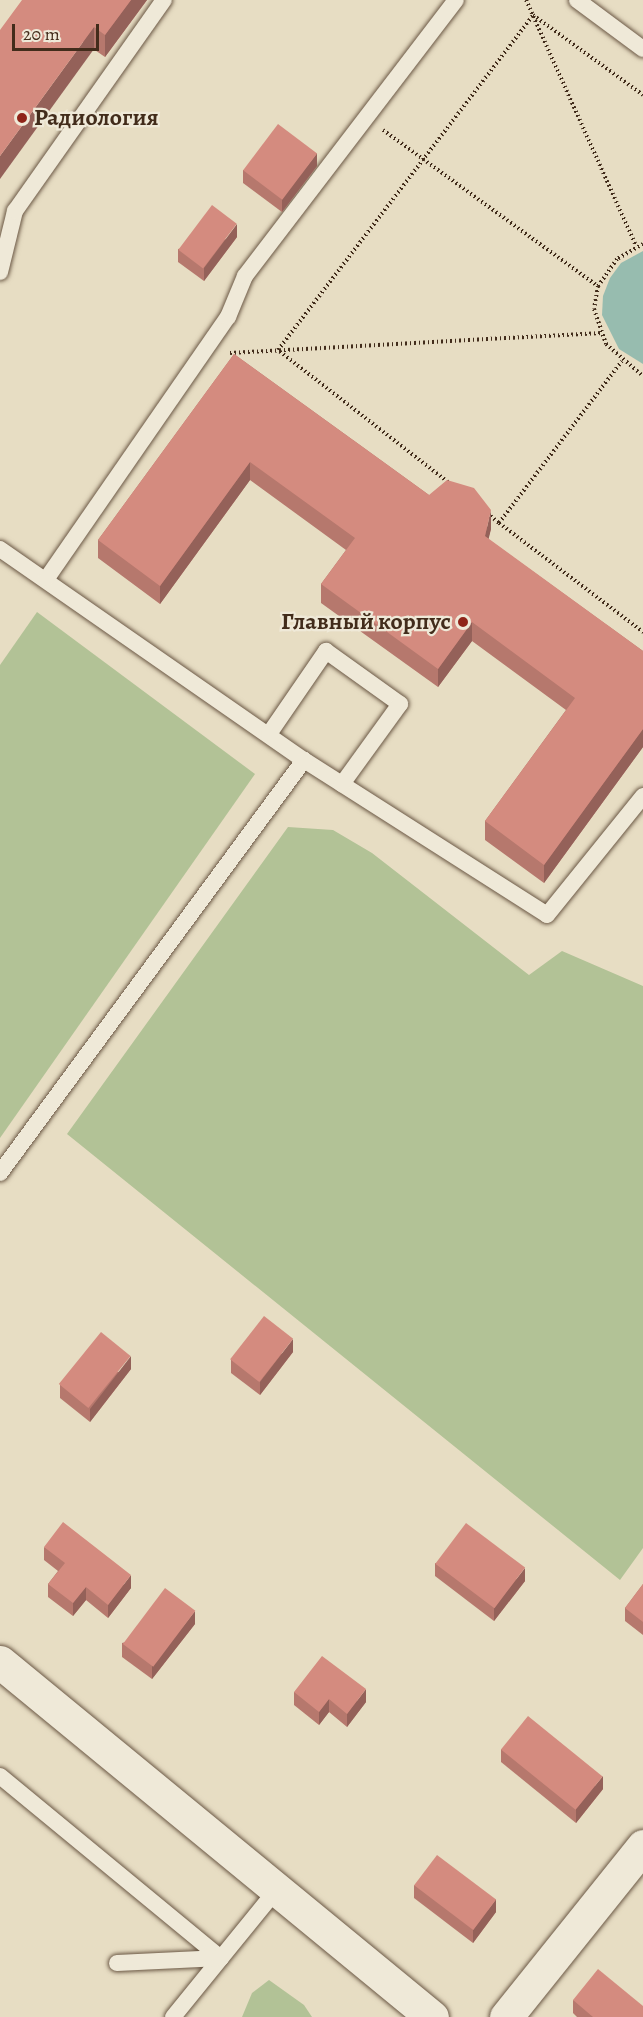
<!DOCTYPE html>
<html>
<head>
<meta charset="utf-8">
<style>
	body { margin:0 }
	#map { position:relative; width:643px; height:2017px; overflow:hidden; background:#e7ddc3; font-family:Alegreya,serif }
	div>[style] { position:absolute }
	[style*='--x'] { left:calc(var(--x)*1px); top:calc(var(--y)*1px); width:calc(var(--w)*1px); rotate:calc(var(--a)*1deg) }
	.green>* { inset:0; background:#b2c296 }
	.water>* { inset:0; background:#97bcaf }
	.path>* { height:4px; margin-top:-2px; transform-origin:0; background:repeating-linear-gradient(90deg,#422c1b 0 1.5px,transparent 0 4.5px) }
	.roads { filter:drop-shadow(0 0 2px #6b5845) drop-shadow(0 0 2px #6b5845) }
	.service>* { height:16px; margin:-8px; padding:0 8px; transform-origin:8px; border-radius:8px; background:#efe9d8 }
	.minor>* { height:33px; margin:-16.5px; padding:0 16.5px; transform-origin:16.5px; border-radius:16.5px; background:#efe9d8 }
	.wall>* { inset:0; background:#b6786d }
	.shaded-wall>* { inset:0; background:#946159 }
	.building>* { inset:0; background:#d48b7f; transform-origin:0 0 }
	.dots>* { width:16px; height:16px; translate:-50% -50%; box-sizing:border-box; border:3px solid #efe9d8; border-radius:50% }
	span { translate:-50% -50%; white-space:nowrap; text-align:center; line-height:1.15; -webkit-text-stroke:4.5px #efe9d8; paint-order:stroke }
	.poi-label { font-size:24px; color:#422c1b; font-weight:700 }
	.left { translate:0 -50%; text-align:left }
	.right { translate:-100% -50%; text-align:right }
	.scale { position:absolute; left:12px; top:24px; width:87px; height:27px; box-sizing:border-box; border:3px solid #422c1b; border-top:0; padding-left:8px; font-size:18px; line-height:21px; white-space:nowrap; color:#422c1b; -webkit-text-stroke:4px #efe9d8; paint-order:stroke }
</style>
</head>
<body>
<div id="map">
	<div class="green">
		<i style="clip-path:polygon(37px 612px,255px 774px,0 1138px,0 665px)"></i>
		<i style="clip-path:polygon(288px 827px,333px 830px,372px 853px,529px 975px,562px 951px,643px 986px,643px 1548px,620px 1580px,67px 1134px)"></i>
		<i style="clip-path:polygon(269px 1980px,304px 2005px,312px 2017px,242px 2017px,252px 1993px)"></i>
	</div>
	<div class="water">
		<i style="clip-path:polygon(643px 251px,643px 364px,619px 349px,602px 315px,603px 296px,610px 278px,621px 263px)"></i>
	</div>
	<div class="path">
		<i style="--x:526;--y:0;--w:269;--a:65.9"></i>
		<i style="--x:383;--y:130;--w:266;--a:36"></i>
		<i style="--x:643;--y:244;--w:30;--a:150"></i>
		<i style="--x:617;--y:259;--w:33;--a:125"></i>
		<i style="--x:598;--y:286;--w:23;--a:100"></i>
		<i style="--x:594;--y:309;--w:37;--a:71"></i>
		<i style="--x:606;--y:344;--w:49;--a:40.9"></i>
		<i style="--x:230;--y:353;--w:372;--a:-3.1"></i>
		<i style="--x:448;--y:482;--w:215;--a:-142.2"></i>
		<i style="--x:278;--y:350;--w:421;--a:-52.7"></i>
		<i style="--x:533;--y:15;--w:136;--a:36"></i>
		<i style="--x:487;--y:513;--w:16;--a:40"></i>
		<i style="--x:499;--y:523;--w:203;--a:-52.8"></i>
		<i style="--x:499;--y:523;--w:181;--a:37.1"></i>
	</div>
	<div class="roads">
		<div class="service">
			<i style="--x:577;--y:0;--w:82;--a:36.6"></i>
			<i style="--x:0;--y:272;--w:63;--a:-76.2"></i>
			<i style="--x:15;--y:211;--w:258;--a:-54.8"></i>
			<i style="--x:0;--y:549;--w:370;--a:34.8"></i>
			<i style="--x:304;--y:760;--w:288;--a:32.5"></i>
			<i style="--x:547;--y:915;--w:153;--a:-51.1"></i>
			<i style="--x:47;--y:578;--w:318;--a:-55.3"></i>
			<i style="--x:228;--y:317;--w:44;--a:-67.5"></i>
			<i style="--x:245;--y:276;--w:347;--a:-52.6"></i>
			<i style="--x:269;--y:734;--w:101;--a:-55.5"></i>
			<i style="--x:326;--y:651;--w:91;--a:35.6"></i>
			<i style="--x:400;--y:704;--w:99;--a:125.9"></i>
			<i style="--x:0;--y:1173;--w:513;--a:-53.64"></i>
			<i style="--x:0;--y:1776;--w:286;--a:39.5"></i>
			<i style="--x:221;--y:1958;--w:76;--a:129.1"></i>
			<i style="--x:117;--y:1963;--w:104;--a:-2.8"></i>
			<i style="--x:221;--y:1958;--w:89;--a:-50.9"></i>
		</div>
		<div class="minor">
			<i style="--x:0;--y:1662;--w:559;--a:39.41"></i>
			<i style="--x:506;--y:2017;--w:219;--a:-51.3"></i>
		</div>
	</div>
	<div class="wall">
		<i style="clip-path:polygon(22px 0,147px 0,105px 57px)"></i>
		<i style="clip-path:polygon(317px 166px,282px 212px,243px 183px,243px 170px)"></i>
		<i style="clip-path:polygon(237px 237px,204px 281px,178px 262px,178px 249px)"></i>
		<i style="clip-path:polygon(234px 354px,429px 495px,491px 529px,488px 539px,643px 651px,643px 747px,544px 883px,485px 840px,485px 821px,566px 710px,472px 641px,438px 687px,321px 603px,321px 584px,346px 550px,250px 480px,160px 604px,98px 558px,98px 540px)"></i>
		<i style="clip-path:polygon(293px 1352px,260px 1395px,231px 1373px,231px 1360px)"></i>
		<i style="clip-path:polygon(131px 1369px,90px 1422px,60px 1398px,60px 1385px)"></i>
		<i style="clip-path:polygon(44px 1547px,131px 1588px,108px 1618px,86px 1600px,73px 1616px,48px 1597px,48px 1584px,58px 1571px,44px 1560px)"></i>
		<i style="clip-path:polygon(435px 1563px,525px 1581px,494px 1621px,435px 1576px)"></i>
		<i style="clip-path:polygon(643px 1584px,643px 1635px,625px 1621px,625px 1608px)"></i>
		<i style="clip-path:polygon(195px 1624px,152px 1679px,122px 1657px,122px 1643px)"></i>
		<i style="clip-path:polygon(294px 1692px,366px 1702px,347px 1727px,329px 1712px,319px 1725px,294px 1705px)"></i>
		<i style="clip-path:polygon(501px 1749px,603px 1789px,576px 1823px,501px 1762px)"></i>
		<i style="clip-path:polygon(414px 1885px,496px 1912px,473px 1943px,414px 1898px)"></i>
		<i style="clip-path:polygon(573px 2000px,643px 2017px,577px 2017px,573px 2013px)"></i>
	</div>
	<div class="shaded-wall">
		<i style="clip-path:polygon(131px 0,147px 0,105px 57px,105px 35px)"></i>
		<i style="clip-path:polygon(94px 27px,94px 49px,0 179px,0 156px)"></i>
		<i style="clip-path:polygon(317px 153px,317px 166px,282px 212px,282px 199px)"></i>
		<i style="clip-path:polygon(237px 224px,237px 237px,204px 281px,204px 268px)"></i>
		<i style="clip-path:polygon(250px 462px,250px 480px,160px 604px,160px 586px)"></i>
		<i style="clip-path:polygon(491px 510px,491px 529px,485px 554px,485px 536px)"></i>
		<i style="clip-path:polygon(472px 622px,472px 641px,438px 687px,438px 669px)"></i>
		<i style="clip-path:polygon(643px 729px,643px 747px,544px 883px,544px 865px)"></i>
		<i style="clip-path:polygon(293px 1339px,293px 1352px,260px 1395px,260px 1382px)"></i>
		<i style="clip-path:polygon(131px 1356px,131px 1369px,90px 1422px,90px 1409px)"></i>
		<i style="clip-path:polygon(525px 1568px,525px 1581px,494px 1621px,494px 1608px)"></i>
		<i style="clip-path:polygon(131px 1575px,131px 1588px,108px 1618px,108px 1605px)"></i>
		<i style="clip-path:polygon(86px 1587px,86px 1600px,73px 1616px,73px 1603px)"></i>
		<i style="clip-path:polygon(195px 1611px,195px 1624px,152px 1679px,152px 1666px)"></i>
		<i style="clip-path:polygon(366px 1689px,366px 1702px,347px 1727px,347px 1714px)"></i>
		<i style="clip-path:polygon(329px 1699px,329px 1712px,319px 1725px,319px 1712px)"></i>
		<i style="clip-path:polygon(603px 1776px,603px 1789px,576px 1823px,576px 1809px)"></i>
		<i style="clip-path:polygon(496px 1899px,496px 1912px,473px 1943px,473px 1930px)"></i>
	</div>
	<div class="building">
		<i style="clip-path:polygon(22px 0,131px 0,105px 35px,94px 27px,0 156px,0 30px)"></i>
		<i style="left:278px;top:124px;width:49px;height:58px;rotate:37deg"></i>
		<i style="left:212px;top:205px;width:31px;height:56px;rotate:37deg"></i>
		<i style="clip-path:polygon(234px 354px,429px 495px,447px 480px,474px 488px,491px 510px,485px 536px,643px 651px,643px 729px,544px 865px,485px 821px,575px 698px,472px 622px,438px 669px,321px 584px,355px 538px,250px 462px,160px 586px,98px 540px)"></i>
		<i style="left:264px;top:1316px;width:37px;height:55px;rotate:38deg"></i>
		<i style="left:101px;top:1332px;width:38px;height:67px;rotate:39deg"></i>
		<i style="clip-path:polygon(63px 1522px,131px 1575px,108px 1605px,86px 1587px,73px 1603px,48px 1584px,65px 1563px,44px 1547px)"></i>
		<i style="left:466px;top:1523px;width:74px;height:51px;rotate:37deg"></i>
		<i style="clip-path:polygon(643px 1584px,643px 1622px,625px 1608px)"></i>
		<i style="left:165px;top:1588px;width:38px;height:70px;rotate:37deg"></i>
		<i style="clip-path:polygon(322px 1656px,366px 1689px,347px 1714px,329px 1699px,319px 1712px,294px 1692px)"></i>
		<i style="left:528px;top:1716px;width:96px;height:43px;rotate:39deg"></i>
		<i style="left:437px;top:1855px;width:74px;height:38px;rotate:37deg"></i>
		<i style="clip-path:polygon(598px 1969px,643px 2006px,643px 2017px,593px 2017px,573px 2000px)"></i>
	</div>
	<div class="dots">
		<i style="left:22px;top:118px;background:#8f2418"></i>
		<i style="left:463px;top:622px;background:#8f2418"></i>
	</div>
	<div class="poi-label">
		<span class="left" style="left:34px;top:118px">Радиология</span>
		<span class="right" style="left:451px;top:622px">Главный корпус</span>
	</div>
	<div class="scale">20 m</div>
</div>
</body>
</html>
